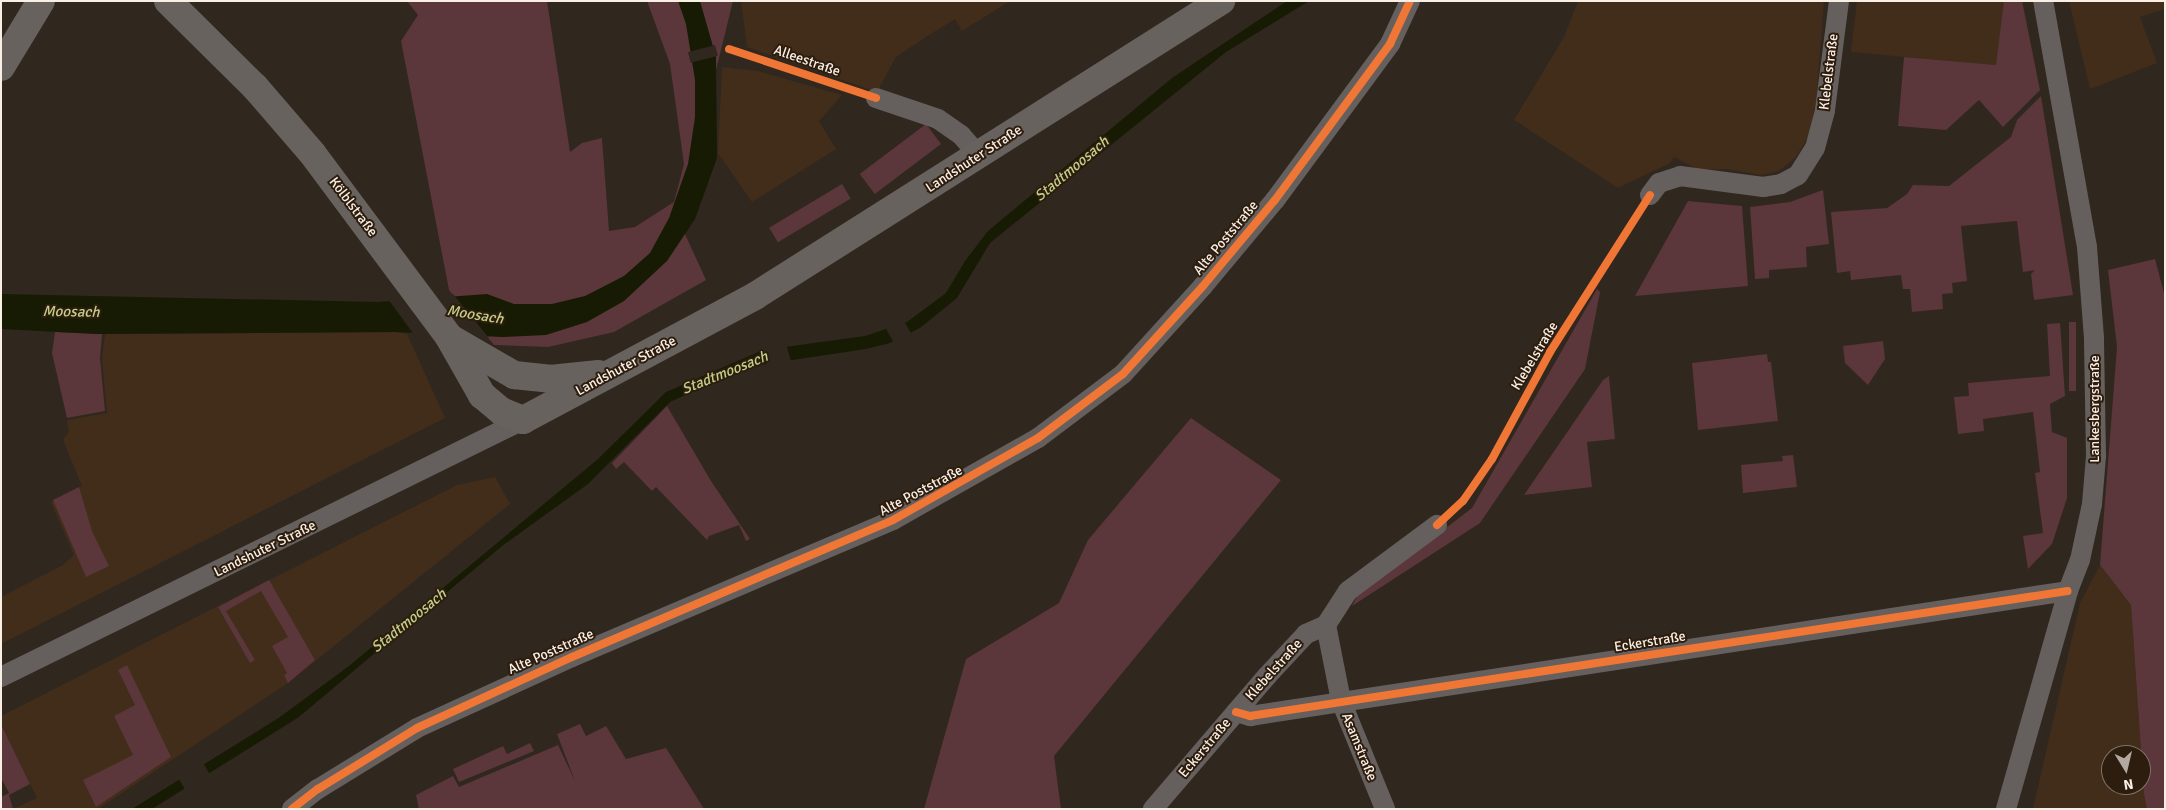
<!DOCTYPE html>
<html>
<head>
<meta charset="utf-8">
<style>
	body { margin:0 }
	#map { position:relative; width:2166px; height:810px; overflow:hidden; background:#30271f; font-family:Signika,sans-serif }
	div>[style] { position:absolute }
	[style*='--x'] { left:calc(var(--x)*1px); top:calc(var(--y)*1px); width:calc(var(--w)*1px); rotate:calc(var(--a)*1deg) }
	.built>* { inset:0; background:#412d1a }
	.green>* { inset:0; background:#5b363a; transform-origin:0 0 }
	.water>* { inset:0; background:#181b03 }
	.pier>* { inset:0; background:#30271f; transform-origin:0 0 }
	.minor>* { height:20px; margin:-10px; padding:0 10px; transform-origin:10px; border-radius:10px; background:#65605e }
	.secondary>* { height:28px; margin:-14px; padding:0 14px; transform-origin:14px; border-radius:14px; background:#67625e }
	.cycleway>* { height:8px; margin:-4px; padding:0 4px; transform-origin:4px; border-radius:4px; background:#f07635 }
	span { translate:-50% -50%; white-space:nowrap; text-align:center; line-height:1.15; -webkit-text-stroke:4px #2d1d0e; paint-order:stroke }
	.street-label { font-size:14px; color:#faefe5 }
	.water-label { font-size:15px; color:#c3ce88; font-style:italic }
	.frame { position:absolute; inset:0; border:2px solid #faefe5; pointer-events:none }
	.north { position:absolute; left:2101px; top:745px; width:50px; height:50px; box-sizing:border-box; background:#2d1d0e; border:1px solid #7f7164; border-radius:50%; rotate:171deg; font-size:14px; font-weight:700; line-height:20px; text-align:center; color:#faefe5 }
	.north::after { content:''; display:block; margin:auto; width:18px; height:22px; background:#b3a9a0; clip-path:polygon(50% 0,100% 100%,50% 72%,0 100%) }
</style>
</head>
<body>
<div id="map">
	<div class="built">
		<i style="clip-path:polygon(741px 1px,1010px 1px,962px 31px,955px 19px,926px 37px,896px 57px,877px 92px,747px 47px)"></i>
		<i style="clip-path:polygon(1578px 1px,1824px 1px,1816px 103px,1808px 137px,1796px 157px,1779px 171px,1762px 175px,1726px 169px,1699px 170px,1674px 157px,1670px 163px,1618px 188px,1514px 120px,1564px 37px)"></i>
		<i style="clip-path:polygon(1857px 1px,2022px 1px,2036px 69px,1851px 52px)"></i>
		<i style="clip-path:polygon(2069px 1px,2165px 1px,2165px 9px,2140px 17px,2157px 63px,2090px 89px)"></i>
		<i style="clip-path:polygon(722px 67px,758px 71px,842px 95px,819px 121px,836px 149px,752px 202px,718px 153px)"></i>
		<i style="clip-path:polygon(395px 332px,407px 334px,445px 418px,1px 644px,1px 597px,63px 565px,74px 555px,51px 502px,82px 486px,63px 440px,69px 432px,67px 420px,107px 413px,102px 358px,105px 334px)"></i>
		<i style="clip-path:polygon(495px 477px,510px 504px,288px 683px,98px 809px,13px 809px,37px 798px,1px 724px,1px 716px,457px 485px)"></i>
		<i style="clip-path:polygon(evenodd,2100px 565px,2131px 605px,2144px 794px,2164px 809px,2033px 809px,2080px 603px,2100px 565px,2111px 755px,2141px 755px,2141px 785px,2111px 785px,2111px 755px)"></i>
	</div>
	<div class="green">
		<i style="clip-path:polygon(407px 1px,547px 1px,570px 152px,582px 143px,602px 138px,609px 231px,635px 227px,674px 202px,684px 164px,670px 64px,647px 1px,733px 1px,679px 221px,706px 280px,614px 332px,548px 347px,494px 345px,449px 290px,401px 41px,418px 15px)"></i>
		<i style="clip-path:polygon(2004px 1px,2022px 1px,2040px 90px,2003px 127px,1979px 100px,1946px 130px,1898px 126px,1904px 57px,1996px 65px)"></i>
		<i style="clip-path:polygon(2041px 96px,2073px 295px,2034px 300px,2031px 274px,2035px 270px,2023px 272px,2017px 221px,1961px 226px,1967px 281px,1952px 283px,1953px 293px,1942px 294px,1943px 309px,1912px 312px,1910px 289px,1903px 289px,1901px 275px,1851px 280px,1850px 271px,1837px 273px,1831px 212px,1887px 208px,1907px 194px,1913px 185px,1949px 186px,2011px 137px,2017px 120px)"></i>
		<i style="left:926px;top:124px;width:25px;height:83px;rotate:53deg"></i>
		<i style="left:842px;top:184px;width:17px;height:85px;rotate:59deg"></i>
		<i style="clip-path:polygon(1823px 190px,1829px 244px,1806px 247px,1807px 267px,1769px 270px,1769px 278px,1755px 279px,1750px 207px,1790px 202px)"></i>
		<i style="clip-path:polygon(1688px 201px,1742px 206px,1748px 286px,1635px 296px)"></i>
		<i style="clip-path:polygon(2155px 259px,2165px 297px,2165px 809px,2147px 809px,2144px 794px,2131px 605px,2100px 565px,2117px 347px,2108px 270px)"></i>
		<i style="clip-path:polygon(1597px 289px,1600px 292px,1585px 369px,1480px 523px,1352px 606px,1357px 596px,1472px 508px)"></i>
		<i style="left:2069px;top:322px;width:7px;height:69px"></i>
		<i style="clip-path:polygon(2060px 323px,2065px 396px,2050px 404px,2052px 432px,2067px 438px,2067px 498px,2052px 544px,2028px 569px,2023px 536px,2043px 533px,2035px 473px,2040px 472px,2033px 412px,1983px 419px,1984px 431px,1958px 434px,1954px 397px,1969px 396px,1968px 383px,2050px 376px,2047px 324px)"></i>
		<i style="clip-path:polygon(55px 332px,102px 334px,100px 358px,105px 411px,67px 418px,52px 353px)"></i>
		<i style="clip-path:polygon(1883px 341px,1885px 359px,1868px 385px,1845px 363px,1843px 346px)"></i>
		<i style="clip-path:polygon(1767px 354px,1768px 362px,1771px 362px,1778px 421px,1698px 430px,1692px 363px)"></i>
		<i style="clip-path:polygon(1609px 376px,1615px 439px,1587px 442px,1592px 487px,1524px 495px,1603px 380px)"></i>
		<i style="clip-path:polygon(667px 406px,711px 481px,750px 539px,746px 541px,739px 525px,709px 536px,707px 540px,656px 487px,652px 491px,624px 462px,616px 469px,612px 463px)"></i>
		<i style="clip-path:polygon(1191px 418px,1281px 480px,1054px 756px,1061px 809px,924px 809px,966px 659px,1059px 603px,1088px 540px)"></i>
		<i style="clip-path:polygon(1793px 455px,1797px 487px,1743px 493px,1741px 465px,1783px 461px,1782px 456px)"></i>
		<i style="clip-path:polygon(79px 487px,92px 531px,109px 566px,86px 577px,53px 500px)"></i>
		<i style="clip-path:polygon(269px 580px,315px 660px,288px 683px,284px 675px,287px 673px,272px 646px,288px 637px,261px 591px,226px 611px,255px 660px,250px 663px,218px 607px)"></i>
		<i style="clip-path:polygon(127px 665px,171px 757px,96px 807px,83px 780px,133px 755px,114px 716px,135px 705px,118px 670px)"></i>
		<i style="clip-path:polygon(1px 724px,30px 784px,9px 795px,13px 809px,1px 809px,1px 797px,9px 793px,1px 778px)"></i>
		<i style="clip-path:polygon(580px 724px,586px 736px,606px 726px,626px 759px,666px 748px,704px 809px,419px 809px,416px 795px,453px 776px,459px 787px,558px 745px,575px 781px,557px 734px)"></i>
		<i style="clip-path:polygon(530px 743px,534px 751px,459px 782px,453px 769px,503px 746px,507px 754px)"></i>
	</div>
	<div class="water">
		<i style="clip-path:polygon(678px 1px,700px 1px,716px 57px,717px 158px,695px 219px,667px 261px,624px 301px,587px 322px,546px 335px,502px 337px,395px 332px,96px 334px,1px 329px,1px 294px,378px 302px,487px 294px,514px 304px,552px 304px,585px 296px,624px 276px,650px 253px,669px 218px,688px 164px,695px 117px,695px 80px,686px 24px)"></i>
		<i style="clip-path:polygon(1287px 1px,1309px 1px,1226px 52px,990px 243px,957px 298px,920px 328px,890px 343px,866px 349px,746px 367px,670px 402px,588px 484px,502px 546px,299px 717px,152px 809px,132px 809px,280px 717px,349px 666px,598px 459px,666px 392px,763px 350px,865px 336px,907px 322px,946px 293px,965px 261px,988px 231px,1172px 78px)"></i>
	</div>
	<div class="pier">
		<i style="left:715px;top:45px;width:11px;height:28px;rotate:75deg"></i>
		<i style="left:1053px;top:175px;width:18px;height:21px;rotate:56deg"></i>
		<i style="clip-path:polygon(453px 294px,489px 338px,415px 336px,388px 299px)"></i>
		<i style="clip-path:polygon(904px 321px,912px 335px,894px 343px,885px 327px)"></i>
		<i style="clip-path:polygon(786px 344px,791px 361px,767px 365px,762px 348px)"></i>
		<i style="left:202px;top:761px;width:16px;height:29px;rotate:60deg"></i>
	</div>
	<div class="minor">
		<i style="--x:876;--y:98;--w:65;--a:18.7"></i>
		<i style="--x:938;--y:119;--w:28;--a:35"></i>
		<i style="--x:961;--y:135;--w:28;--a:49"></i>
		<i style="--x:1650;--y:195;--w:15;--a:-53"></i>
		<i style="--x:1659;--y:183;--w:22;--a:-18"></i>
		<i style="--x:1680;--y:176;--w:84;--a:7.5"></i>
		<i style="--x:1763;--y:187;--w:18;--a:-9"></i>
		<i style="--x:1781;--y:184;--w:19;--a:-28"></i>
		<i style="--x:1798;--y:175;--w:32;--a:-58"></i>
		<i style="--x:1815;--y:148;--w:39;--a:-75"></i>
		<i style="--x:1825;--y:110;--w:110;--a:-82.7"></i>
		<i style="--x:1326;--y:625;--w:77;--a:78.8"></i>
		<i style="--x:1341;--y:701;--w:117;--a:67.8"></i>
		<i style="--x:1;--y:677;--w:582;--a:-26.21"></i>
		<i style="--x:1236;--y:712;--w:15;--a:16"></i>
		<i style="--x:1250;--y:716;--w:827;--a:-8.69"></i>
		<i style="--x:292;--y:809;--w:33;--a:-38"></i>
		<i style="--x:318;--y:789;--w:116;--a:-31.6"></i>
		<i style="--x:417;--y:728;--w:170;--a:-24.6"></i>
		<i style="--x:572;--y:657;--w:349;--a:-23.1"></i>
		<i style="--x:893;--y:520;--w:167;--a:-29.5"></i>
		<i style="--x:1038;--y:438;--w:106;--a:-37"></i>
		<i style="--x:1123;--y:374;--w:119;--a:-47.7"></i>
		<i style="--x:1203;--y:286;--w:112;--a:-50.1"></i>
		<i style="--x:1275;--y:200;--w:194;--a:-53.6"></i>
		<i style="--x:1390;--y:44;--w:47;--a:-65.1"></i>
		<i style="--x:1153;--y:809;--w:175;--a:-49.4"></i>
		<i style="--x:1267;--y:676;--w:57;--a:-47.1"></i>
		<i style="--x:1306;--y:634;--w:22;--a:-24"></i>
		<i style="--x:1326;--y:625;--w:40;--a:-57.1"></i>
		<i style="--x:1348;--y:591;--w:111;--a:-36.6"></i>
		<i style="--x:2006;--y:809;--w:227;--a:-74.1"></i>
		<i style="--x:2068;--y:591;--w:33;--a:-69"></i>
		<i style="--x:2080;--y:560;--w:57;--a:-77.9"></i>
		<i style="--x:2092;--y:504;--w:48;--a:-85.2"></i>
		<i style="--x:2096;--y:456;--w:118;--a:-91"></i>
		<i style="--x:2094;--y:338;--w:91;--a:-94.4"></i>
		<i style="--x:2087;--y:247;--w:250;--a:-100.1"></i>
	</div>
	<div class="secondary">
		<i style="--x:168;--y:1;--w:122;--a:44.7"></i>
		<i style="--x:255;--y:87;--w:87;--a:49.2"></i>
		<i style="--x:312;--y:153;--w:229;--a:53.3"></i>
		<i style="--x:449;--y:337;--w:67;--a:60.4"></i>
		<i style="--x:482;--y:395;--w:25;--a:40"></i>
		<i style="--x:501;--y:411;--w:24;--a:22"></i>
		<i style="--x:523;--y:420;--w:263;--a:-28.1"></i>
		<i style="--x:755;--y:296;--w:552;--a:-32.34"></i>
		<i style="--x:1;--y:67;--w:77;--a:-58.8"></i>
		<i style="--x:452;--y:339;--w:72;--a:30.1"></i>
		<i style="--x:514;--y:375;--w:36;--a:6"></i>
		<i style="--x:550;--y:379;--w:49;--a:-5.8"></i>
	</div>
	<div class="cycleway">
		<i style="--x:729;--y:49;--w:155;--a:18.4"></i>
		<i style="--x:1437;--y:525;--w:35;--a:-43"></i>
		<i style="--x:1463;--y:501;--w:51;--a:-55.4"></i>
		<i style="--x:1492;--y:459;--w:122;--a:-61.5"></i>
		<i style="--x:1550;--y:352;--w:186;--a:-57.5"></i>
		<i style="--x:1236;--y:712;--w:15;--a:16"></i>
		<i style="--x:1250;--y:716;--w:827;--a:-8.69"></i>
		<i style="--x:292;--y:809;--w:33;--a:-38"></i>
		<i style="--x:318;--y:789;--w:116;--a:-31.6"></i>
		<i style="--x:417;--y:728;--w:170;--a:-24.6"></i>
		<i style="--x:572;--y:657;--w:349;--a:-23.1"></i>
		<i style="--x:893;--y:520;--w:167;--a:-29.5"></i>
		<i style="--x:1038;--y:438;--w:106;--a:-37"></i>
		<i style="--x:1123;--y:374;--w:119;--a:-47.7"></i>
		<i style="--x:1203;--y:286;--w:112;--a:-50.1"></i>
		<i style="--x:1275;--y:200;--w:194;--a:-53.6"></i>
		<i style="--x:1390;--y:44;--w:47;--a:-65.1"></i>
	</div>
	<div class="street-label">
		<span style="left:807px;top:61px;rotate:19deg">Alleestraße</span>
		<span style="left:1829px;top:72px;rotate:-83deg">Klebelstraße</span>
		<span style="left:974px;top:159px;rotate:-33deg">Landshuter Straße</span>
		<span style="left:353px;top:207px;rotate:53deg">Kölblstraße</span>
		<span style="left:1226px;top:238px;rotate:-50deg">Alte Poststraße</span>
		<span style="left:1535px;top:356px;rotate:-59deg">Klebelstraße</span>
		<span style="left:626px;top:366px;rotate:-28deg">Landshuter Straße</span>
		<span style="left:2095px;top:409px;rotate:-90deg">Lankesbergstraße</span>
		<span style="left:921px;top:491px;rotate:-28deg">Alte Poststraße</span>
		<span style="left:265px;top:549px;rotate:-26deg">Landshuter Straße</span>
		<span style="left:1650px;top:642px;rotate:-9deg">Eckerstraße</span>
		<span style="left:551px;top:652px;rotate:-24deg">Alte Poststraße</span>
		<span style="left:1274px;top:670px;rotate:-48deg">Klebelstraße</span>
		<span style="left:1359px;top:747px;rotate:68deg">Asamstraße</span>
		<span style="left:1205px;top:748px;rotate:-50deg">Eckerstraße</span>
	</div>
	<div class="water-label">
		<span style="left:1072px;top:169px;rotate:-40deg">Stadtmoosach</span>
		<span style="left:71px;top:312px;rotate:1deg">Moosach</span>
		<span style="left:475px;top:315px;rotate:9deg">Moosach</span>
		<span style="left:725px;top:373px;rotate:-22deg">Stadtmoosach</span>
		<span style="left:409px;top:621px;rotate:-39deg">Stadtmoosach</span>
	</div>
	<div class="frame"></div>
	<div class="north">N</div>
</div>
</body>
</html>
